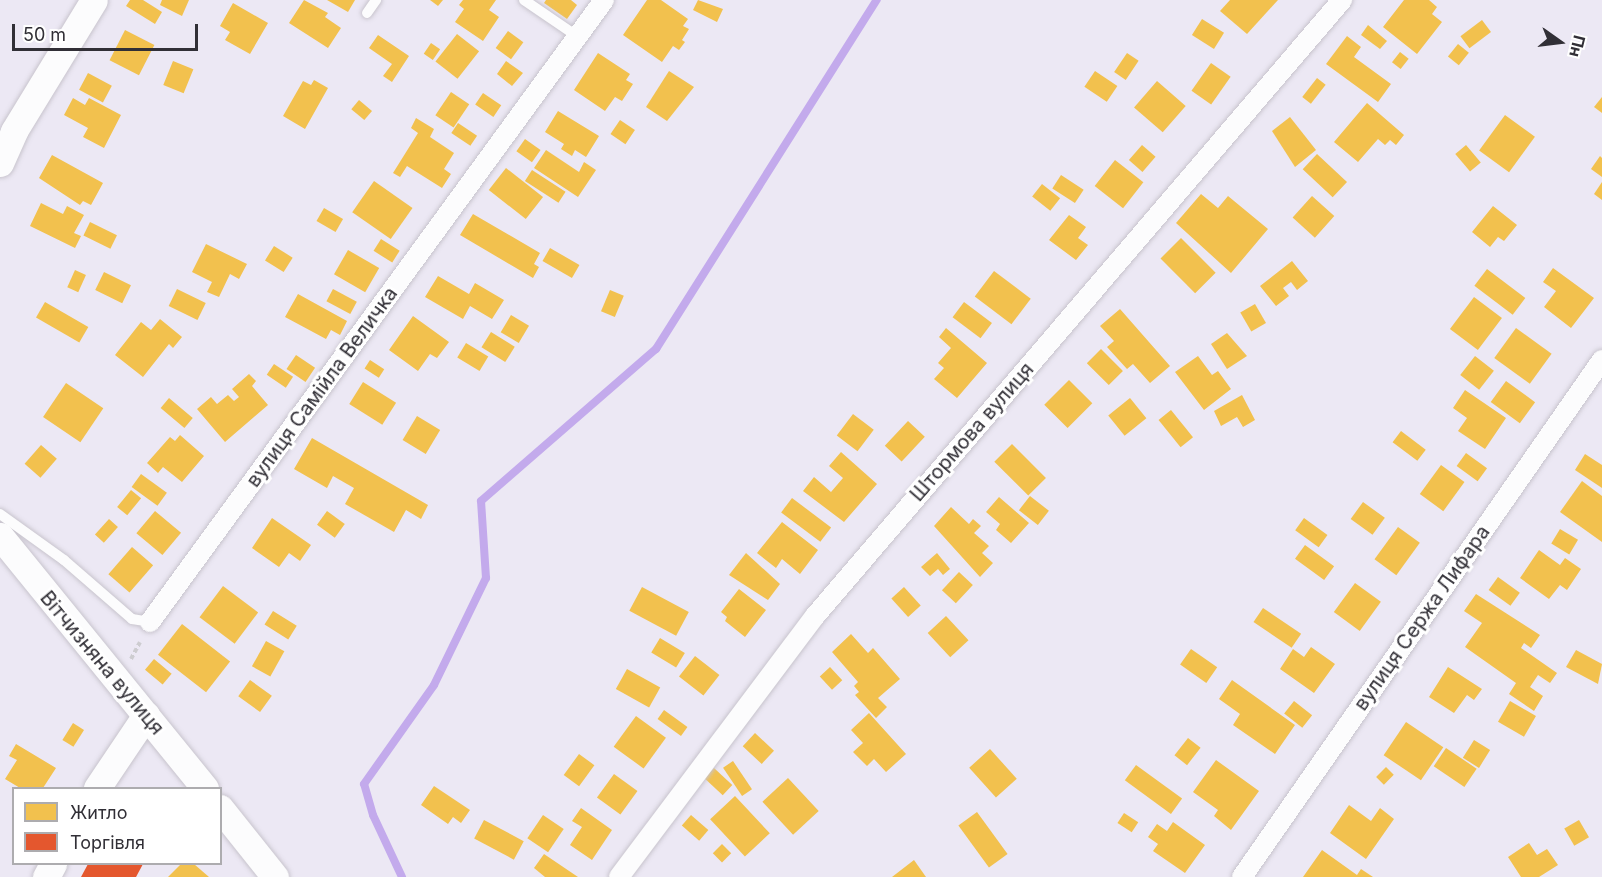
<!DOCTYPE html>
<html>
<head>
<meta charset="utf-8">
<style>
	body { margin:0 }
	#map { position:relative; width:1602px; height:877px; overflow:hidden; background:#ece8f4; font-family:Inter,sans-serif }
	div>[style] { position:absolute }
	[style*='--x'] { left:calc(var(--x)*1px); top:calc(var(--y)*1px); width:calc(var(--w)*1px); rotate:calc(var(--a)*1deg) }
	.homes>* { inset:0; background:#f2c14e; transform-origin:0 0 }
	.shops>* { inset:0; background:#e4572e }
	.stream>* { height:8px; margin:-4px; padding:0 4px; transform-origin:4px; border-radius:4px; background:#c3aaec }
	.path>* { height:4px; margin-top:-2px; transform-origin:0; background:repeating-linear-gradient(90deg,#cdccd0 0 4.5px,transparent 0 7.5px) }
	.roads { filter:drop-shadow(0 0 2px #c8c4cd) drop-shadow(0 0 2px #c8c4cd) }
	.lane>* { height:10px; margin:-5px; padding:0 5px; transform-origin:5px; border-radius:5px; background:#fcfcfd }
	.street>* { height:20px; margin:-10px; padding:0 10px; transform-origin:10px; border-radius:10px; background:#fcfcfd }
	.secondary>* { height:27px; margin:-13.5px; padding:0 13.5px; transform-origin:13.5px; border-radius:13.5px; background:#fcfcfd }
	span { translate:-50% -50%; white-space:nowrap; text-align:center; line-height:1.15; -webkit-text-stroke:6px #fff; paint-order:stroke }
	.street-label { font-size:20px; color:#312f36 }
	.legend { position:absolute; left:12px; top:787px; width:210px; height:78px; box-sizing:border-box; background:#fff; border:2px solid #adacaf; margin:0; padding:8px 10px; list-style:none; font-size:18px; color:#312f36 }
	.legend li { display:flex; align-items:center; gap:12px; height:30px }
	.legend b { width:30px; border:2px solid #adacaf }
	.north { position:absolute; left:1530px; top:12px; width:60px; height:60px; -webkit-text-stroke:4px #fff; paint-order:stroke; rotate:104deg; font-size:16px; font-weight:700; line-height:24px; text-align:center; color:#312f36 }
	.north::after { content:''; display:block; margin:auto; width:21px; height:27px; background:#312f36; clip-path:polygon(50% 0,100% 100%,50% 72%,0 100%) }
	.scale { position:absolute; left:12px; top:24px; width:186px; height:27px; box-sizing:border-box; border:3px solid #312f36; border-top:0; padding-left:8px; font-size:18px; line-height:21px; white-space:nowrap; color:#312f36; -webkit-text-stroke:4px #fff; paint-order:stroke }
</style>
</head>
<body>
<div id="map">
	<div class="homes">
		<i style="clip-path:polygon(130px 0,143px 0,162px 12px,155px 24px,126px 6px)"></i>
		<i style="clip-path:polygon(162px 0,189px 0,182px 16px,160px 5px)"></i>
		<i style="clip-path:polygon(304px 0,328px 13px,325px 17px,341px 28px,328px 48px,289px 23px)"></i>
		<i style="clip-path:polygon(327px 0,355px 0,348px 12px)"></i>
		<i style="clip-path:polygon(430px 0,443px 0,438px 6px)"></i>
		<i style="clip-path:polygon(463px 0,496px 0,489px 10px,499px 17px,483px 41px,455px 22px,464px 9px,459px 5px)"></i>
		<i style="clip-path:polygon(546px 0,571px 0,577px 5px,567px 19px,544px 3px)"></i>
		<i style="clip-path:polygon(647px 0,661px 0,688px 19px,683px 26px,689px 29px,682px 40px,685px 42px,679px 50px,673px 46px,662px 62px,623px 35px)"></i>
		<i style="clip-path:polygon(698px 0,723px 9px,717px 22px,693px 10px)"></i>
		<i style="clip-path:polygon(1230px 0,1278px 0,1247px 34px,1220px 11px)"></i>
		<i style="clip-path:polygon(1404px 0,1429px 0,1437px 7px,1432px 14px,1442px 22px,1417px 54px,1383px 27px)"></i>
		<i style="clip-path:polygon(233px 3px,268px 23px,250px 54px,225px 40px,230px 32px,220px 26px)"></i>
		<i style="left:1202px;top:19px;width:26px;height:19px;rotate:32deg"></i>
		<i style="left:1482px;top:20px;width:15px;height:27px;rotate:53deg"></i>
		<i style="clip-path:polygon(1368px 25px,1387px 41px,1380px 49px,1361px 35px)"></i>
		<i style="left:125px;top:30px;width:33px;height:34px;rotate:27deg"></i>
		<i style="left:508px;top:31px;width:19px;height:21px;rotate:36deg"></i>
		<i style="left:457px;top:34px;width:28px;height:35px;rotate:38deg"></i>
		<i style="clip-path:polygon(378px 35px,409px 56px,392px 82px,383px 76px,392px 64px,369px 48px)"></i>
		<i style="clip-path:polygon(1347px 36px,1361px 47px,1354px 57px,1391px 84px,1378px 102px,1326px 64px)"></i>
		<i style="left:431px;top:43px;width:11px;height:13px;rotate:34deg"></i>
		<i style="left:1458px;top:44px;width:14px;height:16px;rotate:39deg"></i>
		<i style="left:1400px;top:52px;width:11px;height:13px;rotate:38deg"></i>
		<i style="clip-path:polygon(598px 53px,630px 74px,626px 80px,633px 84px,622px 101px,615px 97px,605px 111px,574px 90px)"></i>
		<i style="left:1127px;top:53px;width:14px;height:23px;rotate:34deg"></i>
		<i style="left:173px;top:61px;width:22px;height:26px;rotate:22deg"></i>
		<i style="clip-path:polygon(506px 61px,523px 73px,512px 86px,497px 74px)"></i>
		<i style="left:1211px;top:63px;width:24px;height:34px;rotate:35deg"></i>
		<i style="clip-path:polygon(669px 71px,694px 87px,667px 121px,646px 107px)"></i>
		<i style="left:1095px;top:71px;width:27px;height:19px;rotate:34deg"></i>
		<i style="left:88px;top:73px;width:27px;height:19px;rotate:28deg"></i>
		<i style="left:1317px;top:78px;width:11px;height:24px;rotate:38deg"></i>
		<i style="clip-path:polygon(314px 80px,328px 88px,305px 129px,283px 116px,303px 81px,311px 85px)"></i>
		<i style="left:1157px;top:81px;width:38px;height:35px;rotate:41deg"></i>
		<i style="left:451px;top:92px;width:22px;height:28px;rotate:34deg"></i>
		<i style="left:483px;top:93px;width:22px;height:14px;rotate:34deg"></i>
		<i style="clip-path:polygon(1602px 97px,1602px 113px,1594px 107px)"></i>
		<i style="clip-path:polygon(73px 98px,85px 105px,89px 98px,121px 115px,104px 148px,83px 137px,88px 128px,64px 115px)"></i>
		<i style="left:359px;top:100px;width:17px;height:12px;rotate:40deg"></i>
		<i style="clip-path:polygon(1367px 103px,1404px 135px,1396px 145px,1390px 140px,1385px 145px,1378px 139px,1358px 162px,1334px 142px)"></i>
		<i style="clip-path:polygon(558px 111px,599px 136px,586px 157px,575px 150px,572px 156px,561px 149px,564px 144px,545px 132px)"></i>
		<i style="left:1505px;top:115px;width:37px;height:44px;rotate:36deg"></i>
		<i style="clip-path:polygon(1290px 117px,1316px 150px,1295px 167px,1272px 131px)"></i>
		<i style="clip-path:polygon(416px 118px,434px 129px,430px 137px,454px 153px,444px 169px,451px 174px,442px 188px,407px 166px,400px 177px,393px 173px,418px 133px,411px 128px)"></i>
		<i style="left:620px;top:120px;width:18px;height:17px;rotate:34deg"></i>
		<i style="left:458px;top:123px;width:23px;height:12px;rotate:34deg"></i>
		<i style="left:525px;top:139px;width:19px;height:15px;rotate:35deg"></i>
		<i style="left:1142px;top:145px;width:18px;height:20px;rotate:41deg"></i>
		<i style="left:1466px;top:145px;width:23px;height:14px;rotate:50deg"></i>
		<i style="clip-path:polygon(546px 150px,579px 172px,584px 162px,596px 170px,578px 197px,534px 168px)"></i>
		<i style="left:1317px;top:154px;width:41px;height:21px;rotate:43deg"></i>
		<i style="clip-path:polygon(52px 155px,103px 183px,91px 205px,83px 201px,80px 205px,39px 178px)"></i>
		<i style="clip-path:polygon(1600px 156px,1602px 158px,1602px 177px,1591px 169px)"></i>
		<i style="left:1115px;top:160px;width:36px;height:33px;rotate:38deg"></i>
		<i style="left:506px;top:168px;width:47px;height:28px;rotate:38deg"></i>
		<i style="left:532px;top:170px;width:40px;height:13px;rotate:33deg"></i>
		<i style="left:1061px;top:175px;width:27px;height:16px;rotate:33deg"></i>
		<i style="left:374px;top:181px;width:47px;height:38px;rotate:35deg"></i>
		<i style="clip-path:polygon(1602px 182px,1602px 200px,1594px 194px)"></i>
		<i style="left:1042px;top:184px;width:23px;height:16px;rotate:38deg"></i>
		<i style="clip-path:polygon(1201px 194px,1218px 208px,1228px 196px,1268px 229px,1231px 273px,1176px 223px)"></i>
		<i style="left:1312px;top:196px;width:30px;height:29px;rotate:42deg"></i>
		<i style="clip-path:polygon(41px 203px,63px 214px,67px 206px,84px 215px,74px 233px,81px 236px,75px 248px,30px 226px)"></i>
		<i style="clip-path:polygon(1493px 206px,1517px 225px,1504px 241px,1498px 237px,1490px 247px,1472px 232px)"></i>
		<i style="left:324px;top:208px;width:22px;height:15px;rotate:30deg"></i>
		<i style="clip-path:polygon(473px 214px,540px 253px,534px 264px,539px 267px,533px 278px,460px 235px)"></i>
		<i style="clip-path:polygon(1069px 215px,1086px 227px,1078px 238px,1088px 245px,1076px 260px,1049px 240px)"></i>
		<i style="left:90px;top:222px;width:30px;height:15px;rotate:26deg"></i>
		<i style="left:1181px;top:238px;width:49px;height:29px;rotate:45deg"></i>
		<i style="left:381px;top:239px;width:22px;height:14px;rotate:32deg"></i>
		<i style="clip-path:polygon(206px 244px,247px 264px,239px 279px,230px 274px,219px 297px,207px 292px,212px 282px,192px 272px)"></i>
		<i style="left:274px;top:246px;width:22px;height:17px;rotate:32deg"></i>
		<i style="left:550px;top:248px;width:34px;height:15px;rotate:30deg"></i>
		<i style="left:348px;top:250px;width:36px;height:28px;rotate:30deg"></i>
		<i style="clip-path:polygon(1292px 261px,1308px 281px,1297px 290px,1291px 282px,1283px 288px,1289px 296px,1276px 306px,1260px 286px)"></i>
		<i style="clip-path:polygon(1553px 268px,1594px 298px,1571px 328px,1544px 307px,1556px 291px,1543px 282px)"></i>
		<i style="left:1487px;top:269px;width:48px;height:21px;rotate:37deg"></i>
		<i style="left:75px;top:270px;width:12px;height:19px;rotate:24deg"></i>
		<i style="left:994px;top:271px;width:46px;height:32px;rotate:37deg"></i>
		<i style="left:104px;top:272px;width:30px;height:20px;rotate:26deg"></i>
		<i style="clip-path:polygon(438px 276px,469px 294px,475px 283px,504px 300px,492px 319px,470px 306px,463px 319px,425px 297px)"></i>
		<i style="left:177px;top:289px;width:32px;height:19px;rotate:26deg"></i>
		<i style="left:333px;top:289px;width:27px;height:14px;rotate:28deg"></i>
		<i style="left:610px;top:290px;width:15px;height:23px;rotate:23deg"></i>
		<i style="clip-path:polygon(298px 294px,347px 321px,340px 335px,331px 330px,326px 339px,285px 317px)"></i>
		<i style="left:1474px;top:297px;width:35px;height:40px;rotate:37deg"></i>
		<i style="left:45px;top:302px;width:50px;height:18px;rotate:30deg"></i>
		<i style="left:964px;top:302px;width:35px;height:19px;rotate:37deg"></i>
		<i style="left:1255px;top:304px;width:22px;height:17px;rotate:60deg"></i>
		<i style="clip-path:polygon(1120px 309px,1170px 366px,1150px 383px,1133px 364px,1127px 369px,1107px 347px,1114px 341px,1100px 326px)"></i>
		<i style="left:511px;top:315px;width:21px;height:20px;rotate:31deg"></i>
		<i style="clip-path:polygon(413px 316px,449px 342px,437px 358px,430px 354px,418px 371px,389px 350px)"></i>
		<i style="clip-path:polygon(160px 319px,182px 337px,173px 348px,169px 344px,143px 377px,115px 355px,141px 322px,151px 330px)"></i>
		<i style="clip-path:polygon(946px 328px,987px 363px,957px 398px,934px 379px,944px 368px,938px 363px,951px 348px,939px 337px)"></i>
		<i style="left:1516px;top:328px;width:44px;height:37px;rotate:36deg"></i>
		<i style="left:491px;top:332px;width:28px;height:18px;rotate:32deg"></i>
		<i style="clip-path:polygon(1227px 333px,1247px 356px,1227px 369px,1211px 344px)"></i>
		<i style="left:466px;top:343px;width:26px;height:17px;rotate:31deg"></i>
		<i style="left:1101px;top:349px;width:31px;height:20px;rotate:45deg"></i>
		<i style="left:296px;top:355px;width:23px;height:17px;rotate:34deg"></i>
		<i style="clip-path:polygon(1198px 356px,1212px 375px,1218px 371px,1231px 389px,1204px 410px,1175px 372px)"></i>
		<i style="left:1475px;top:356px;width:24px;height:24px;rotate:38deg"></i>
		<i style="left:370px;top:360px;width:17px;height:10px;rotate:33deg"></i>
		<i style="left:274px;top:364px;width:23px;height:13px;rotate:34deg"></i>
		<i style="clip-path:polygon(249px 374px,256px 381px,252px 386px,268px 405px,225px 442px,197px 409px,211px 397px,217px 404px,228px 395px,234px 401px,239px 397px,232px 389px)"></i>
		<i style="left:1069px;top:380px;width:33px;height:35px;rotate:45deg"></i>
		<i style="left:1506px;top:381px;width:36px;height:26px;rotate:36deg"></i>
		<i style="left:363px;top:382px;width:39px;height:26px;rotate:32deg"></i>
		<i style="left:66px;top:383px;width:45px;height:41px;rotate:34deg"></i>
		<i style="clip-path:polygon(1465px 390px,1506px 418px,1485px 449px,1458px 431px,1467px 418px,1453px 408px)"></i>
		<i style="clip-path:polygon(1242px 395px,1255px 420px,1243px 427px,1237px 417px,1221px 426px,1214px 411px)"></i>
		<i style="left:169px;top:398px;width:31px;height:13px;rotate:40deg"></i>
		<i style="left:1130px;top:398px;width:26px;height:28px;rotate:51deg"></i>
		<i style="left:1171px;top:410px;width:35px;height:16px;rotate:51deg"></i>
		<i style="left:853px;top:414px;width:26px;height:27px;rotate:37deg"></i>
		<i style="left:417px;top:416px;width:27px;height:28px;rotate:31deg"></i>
		<i style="left:908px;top:421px;width:23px;height:34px;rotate:43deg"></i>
		<i style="left:1401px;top:431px;width:31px;height:14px;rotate:37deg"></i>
		<i style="clip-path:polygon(180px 435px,204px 456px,182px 482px,163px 467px,158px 473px,147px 463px,170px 437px,175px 441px)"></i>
		<i style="clip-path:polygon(312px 438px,428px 505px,421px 519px,406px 510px,394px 532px,345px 504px,354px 488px,333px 476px,327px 488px,294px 469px)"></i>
		<i style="left:1012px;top:444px;width:48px;height:25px;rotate:45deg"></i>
		<i style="left:41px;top:445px;width:21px;height:25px;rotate:41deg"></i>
		<i style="clip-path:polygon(841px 452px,877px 484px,844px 522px,803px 491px,814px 477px,831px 492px,843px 478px,829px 466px)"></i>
		<i style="left:1466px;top:453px;width:26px;height:16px;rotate:36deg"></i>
		<i style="clip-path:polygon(1585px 454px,1602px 465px,1602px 488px,1575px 470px)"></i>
		<i style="left:1441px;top:465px;width:29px;height:36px;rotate:36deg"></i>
		<i style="left:141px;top:474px;width:32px;height:16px;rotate:36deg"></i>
		<i style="clip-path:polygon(1582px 481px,1602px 496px,1602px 542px,1560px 512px)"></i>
		<i style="left:131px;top:490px;width:13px;height:22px;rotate:39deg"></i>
		<i style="left:1030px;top:496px;width:24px;height:18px;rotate:38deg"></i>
		<i style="clip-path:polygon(999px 497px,1029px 523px,1011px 543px,996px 530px,1000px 524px,986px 512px)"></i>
		<i style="left:792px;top:498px;width:49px;height:18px;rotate:37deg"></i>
		<i style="left:1363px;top:502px;width:27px;height:21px;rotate:36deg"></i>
		<i style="clip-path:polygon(951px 507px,969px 524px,973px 519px,981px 526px,974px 533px,989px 546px,982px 553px,993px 563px,980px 577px,934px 526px)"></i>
		<i style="left:155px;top:511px;width:34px;height:29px;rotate:40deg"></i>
		<i style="left:327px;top:511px;width:22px;height:17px;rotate:36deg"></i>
		<i style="clip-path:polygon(272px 518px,311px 545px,300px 561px,289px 553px,279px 567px,252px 548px)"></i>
		<i style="left:1304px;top:518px;width:29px;height:15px;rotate:36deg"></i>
		<i style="left:109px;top:519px;width:12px;height:21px;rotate:42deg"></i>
		<i style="clip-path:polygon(782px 522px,818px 550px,800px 574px,782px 559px,776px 568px,757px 553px)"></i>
		<i style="left:1398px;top:527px;width:27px;height:40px;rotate:36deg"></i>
		<i style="left:1560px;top:529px;width:21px;height:17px;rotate:31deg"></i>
		<i style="left:1305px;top:545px;width:36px;height:17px;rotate:36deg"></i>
		<i style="left:132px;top:547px;width:28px;height:36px;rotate:41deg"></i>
		<i style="clip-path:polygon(1539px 550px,1560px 565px,1565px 558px,1581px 569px,1567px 590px,1560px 585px,1549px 599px,1520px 578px)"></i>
		<i style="clip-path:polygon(746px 553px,780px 584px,768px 600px,729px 575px)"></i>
		<i style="clip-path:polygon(937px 553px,950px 569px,943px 575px,938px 569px,930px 576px,921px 567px)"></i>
		<i style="left:959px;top:572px;width:19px;height:25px;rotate:43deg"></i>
		<i style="left:1498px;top:577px;width:27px;height:16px;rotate:36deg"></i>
		<i style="left:1355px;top:583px;width:32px;height:36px;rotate:36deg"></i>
		<i style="left:223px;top:586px;width:44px;height:39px;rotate:37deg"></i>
		<i style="left:642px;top:587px;width:53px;height:27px;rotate:28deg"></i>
		<i style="left:904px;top:587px;width:25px;height:17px;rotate:48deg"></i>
		<i style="clip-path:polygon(739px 589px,766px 610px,745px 637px,725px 621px,727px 617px,721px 612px)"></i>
		<i style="clip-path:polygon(1476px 594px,1540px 635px,1531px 648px,1524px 643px,1521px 648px,1557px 673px,1550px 683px,1538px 675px,1530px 687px,1543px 696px,1534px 711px,1509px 694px,1516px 683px,1465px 647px,1482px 623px,1464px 611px)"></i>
		<i style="left:1263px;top:608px;width:46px;height:17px;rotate:34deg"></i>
		<i style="left:273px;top:611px;width:28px;height:16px;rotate:32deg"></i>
		<i style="left:946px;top:616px;width:33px;height:25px;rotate:47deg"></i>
		<i style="left:182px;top:624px;width:61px;height:39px;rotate:38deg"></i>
		<i style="clip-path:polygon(851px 634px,868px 653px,873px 648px,900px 679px,878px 698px,887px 707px,876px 718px,855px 695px,859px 692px,854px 686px,858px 682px,832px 652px)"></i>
		<i style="left:660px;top:638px;width:29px;height:17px;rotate:31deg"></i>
		<i style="left:266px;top:641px;width:21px;height:29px;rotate:29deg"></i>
		<i style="clip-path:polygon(1311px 647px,1335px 664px,1314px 693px,1280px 669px,1293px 649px,1304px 657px)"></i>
		<i style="left:1191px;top:649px;width:32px;height:19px;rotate:35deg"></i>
		<i style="clip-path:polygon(1576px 650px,1602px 664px,1598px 684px,1566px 667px)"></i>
		<i style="left:695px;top:656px;width:31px;height:26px;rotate:38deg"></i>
		<i style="left:154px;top:659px;width:23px;height:14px;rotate:40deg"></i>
		<i style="left:830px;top:667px;width:18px;height:14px;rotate:47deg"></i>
		<i style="clip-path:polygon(1448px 667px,1482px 689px,1474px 700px,1467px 695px,1454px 713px,1429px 697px)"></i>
		<i style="left:627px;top:669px;width:38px;height:23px;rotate:29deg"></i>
		<i style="left:250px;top:680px;width:27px;height:20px;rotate:36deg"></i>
		<i style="clip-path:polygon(1232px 680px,1295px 725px,1275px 754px,1233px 725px,1240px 714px,1219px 699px)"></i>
		<i style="left:1294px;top:701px;width:23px;height:16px;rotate:38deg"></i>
		<i style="left:1510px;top:701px;width:30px;height:24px;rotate:30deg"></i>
		<i style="left:664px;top:710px;width:29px;height:11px;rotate:36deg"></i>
		<i style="clip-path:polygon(869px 713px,906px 754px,886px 772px,874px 759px,867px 766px,853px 752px,863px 743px,851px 730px)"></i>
		<i style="left:636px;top:716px;width:37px;height:38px;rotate:36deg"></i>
		<i style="left:1406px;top:722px;width:45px;height:40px;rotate:34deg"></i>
		<i style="left:73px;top:723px;width:13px;height:20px;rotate:32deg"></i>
		<i style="left:755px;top:733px;width:26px;height:18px;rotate:43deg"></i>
		<i style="left:1188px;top:738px;width:16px;height:22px;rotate:38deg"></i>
		<i style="left:1474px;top:740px;width:19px;height:21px;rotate:32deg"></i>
		<i style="clip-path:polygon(16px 744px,56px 768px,43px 788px,20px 788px,5px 779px,17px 760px,9px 756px)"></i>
		<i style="left:1446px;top:748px;width:37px;height:22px;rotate:34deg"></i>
		<i style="left:990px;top:749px;width:40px;height:28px;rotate:48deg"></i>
		<i style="left:579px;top:754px;width:19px;height:26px;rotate:36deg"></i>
		<i style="clip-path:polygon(1216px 760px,1259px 791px,1231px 830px,1214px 816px,1218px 810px,1193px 792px)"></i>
		<i style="left:733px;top:761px;width:34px;height:12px;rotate:56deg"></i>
		<i style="left:1136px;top:765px;width:57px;height:19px;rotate:36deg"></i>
		<i style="left:1386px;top:767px;width:11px;height:14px;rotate:45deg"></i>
		<i style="left:714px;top:768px;width:25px;height:14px;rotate:43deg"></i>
		<i style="left:614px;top:774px;width:29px;height:29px;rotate:36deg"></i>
		<i style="left:788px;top:778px;width:45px;height:35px;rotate:47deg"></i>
		<i style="clip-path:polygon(434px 786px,470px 810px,461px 823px,453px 817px,448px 824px,421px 805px)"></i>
		<i style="left:735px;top:796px;width:51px;height:34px;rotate:47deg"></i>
		<i style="clip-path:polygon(1349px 805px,1371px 821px,1380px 808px,1394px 819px,1366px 859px,1330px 833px)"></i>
		<i style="clip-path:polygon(581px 808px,612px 830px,592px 860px,570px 845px,582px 827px,572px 821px)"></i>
		<i style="left:977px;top:812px;width:52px;height:23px;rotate:54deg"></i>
		<i style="left:1124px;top:813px;width:17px;height:12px;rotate:33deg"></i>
		<i style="left:543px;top:815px;width:25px;height:28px;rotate:34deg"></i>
		<i style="left:691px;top:815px;width:23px;height:14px;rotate:41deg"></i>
		<i style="left:484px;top:820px;width:45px;height:21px;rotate:28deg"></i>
		<i style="left:1579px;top:820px;width:20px;height:17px;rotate:60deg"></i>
		<i style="clip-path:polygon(1173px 822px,1205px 845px,1185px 873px,1153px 851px,1158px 844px,1148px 837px,1157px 824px,1167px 831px)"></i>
		<i style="clip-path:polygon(1529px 843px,1537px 855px,1547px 849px,1558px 865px,1539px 877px,1521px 877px,1508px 857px)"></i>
		<i style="left:722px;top:844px;width:13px;height:13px;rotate:45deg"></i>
		<i style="clip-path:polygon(1322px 850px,1357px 875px,1361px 869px,1373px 877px,1303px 877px)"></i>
		<i style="clip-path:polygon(544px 854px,578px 877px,545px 877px,534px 868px)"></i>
		<i style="clip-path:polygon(914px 860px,926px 877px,892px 877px)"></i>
		<i style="clip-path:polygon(181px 864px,194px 864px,209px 877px,168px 877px)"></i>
	</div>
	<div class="shops">
		<i style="clip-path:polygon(88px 864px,143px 864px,136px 877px,81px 877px)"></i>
	</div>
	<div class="stream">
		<i style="--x:402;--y:877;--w:68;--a:-115.1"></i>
		<i style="--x:373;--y:815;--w:32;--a:-106"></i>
		<i style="--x:364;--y:784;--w:121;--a:-54.7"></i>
		<i style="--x:434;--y:685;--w:119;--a:-64.1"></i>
		<i style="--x:486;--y:578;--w:77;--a:-93.7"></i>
		<i style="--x:481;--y:501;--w:232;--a:-41"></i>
		<i style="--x:656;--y:349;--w:413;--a:-57.7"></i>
	</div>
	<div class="path">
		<i style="--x:131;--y:659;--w:19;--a:-62"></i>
	</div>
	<div class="roads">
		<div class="lane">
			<i style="--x:524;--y:0;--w:65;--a:34.4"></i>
			<i style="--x:367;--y:13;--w:16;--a:-55"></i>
			<i style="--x:0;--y:514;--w:79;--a:35.7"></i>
			<i style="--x:64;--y:560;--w:90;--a:40.9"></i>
			<i style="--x:132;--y:619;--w:18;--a:9"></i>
		</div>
		<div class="street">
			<i style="--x:150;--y:622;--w:770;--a:-53.87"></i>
			<i style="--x:619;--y:877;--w:326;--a:-53.1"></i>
			<i style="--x:815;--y:616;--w:811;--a:-49.45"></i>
			<i style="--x:1242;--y:877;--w:630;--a:-55.15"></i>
		</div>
		<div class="secondary">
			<i style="--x:0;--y:163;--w:35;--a:-66"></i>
			<i style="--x:14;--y:131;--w:153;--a:-58.6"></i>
			<i style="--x:0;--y:536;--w:325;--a:50.9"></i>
			<i style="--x:97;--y:788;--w:88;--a:-56.1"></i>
			<i style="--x:220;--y:808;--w:88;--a:51.4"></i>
			<i style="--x:46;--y:877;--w:15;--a:-62"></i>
		</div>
	</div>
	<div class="street-label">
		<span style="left:322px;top:387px;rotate:-54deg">вулиця Самійла Величка</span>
		<span style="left:972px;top:432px;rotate:-49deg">Штормова вулиця</span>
		<span style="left:1422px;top:618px;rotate:-55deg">вулиця Сержа Лифара</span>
		<span style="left:102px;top:663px;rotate:50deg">Вітчизняна вулиця</span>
	</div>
	<ul class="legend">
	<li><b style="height:16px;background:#f2c14e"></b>Житло</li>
	<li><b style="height:16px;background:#e4572e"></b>Торгівля</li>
	</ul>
	<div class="north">Пн</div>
	<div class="scale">50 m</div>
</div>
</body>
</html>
